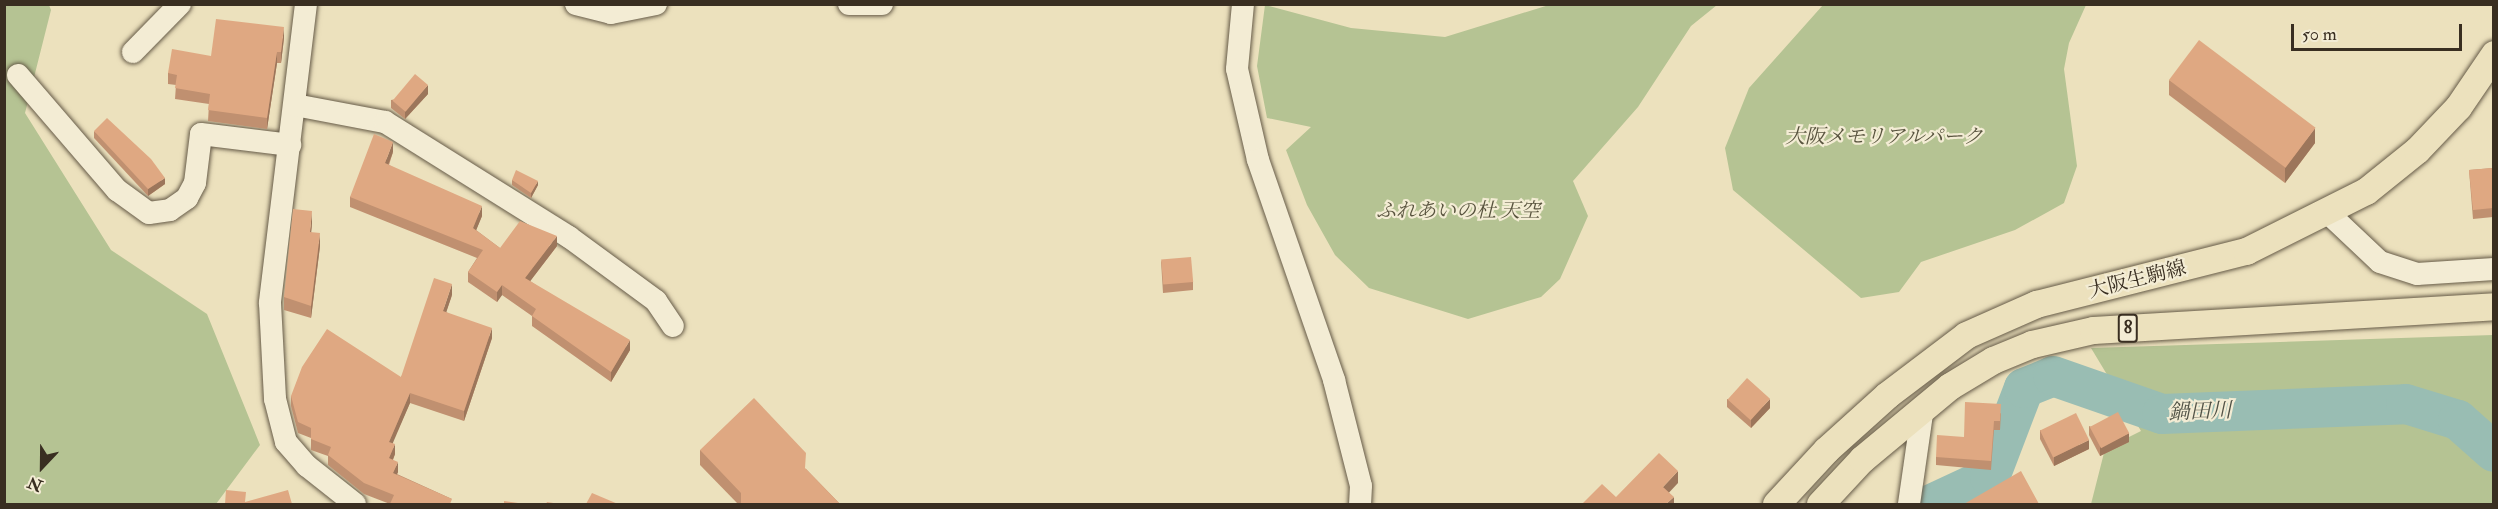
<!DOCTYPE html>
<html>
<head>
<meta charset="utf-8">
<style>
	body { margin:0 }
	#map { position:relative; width:2498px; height:509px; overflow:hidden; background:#ece1bd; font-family:"IM FELL Double Pica","Noto Serif JP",serif }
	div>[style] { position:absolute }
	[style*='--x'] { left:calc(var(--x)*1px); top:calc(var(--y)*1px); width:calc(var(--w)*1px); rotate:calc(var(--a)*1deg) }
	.green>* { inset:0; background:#b5c393 }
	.river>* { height:40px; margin:-20px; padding:0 20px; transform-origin:20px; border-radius:20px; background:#99bdb3 }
	.roads { filter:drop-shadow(0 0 2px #665b48) drop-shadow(0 0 2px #665b48) }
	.minor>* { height:22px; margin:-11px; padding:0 11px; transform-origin:11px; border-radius:11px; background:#f3ecd4 }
	.major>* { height:27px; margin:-13.5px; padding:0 13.5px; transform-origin:13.5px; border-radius:13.5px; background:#ece1bd }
	.wall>* { inset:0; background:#c09070 }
	.shaded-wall>* { inset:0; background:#9c765b }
	.building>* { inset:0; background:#dfa882; transform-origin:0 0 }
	span { translate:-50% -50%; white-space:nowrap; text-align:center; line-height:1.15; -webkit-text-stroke:4.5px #f3ecd4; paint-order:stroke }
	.shield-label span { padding:2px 4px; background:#f3ecd4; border:2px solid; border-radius:4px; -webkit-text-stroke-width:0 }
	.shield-label { font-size:18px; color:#392e21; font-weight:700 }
	.park-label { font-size:20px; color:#58533e; font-style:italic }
	.street-label { font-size:20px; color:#392e21 }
	.water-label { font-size:21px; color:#515246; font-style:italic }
	.frame { position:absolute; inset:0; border:6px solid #392e21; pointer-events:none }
	.north { position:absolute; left:12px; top:437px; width:60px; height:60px; -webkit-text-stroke:4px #f3ecd4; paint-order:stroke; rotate:202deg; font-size:16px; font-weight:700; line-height:24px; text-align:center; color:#392e21 }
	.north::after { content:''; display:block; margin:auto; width:21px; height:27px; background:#392e21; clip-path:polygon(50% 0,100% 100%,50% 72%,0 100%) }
	.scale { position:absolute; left:2291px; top:24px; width:171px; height:27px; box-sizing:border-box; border:3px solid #392e21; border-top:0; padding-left:8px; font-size:18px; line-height:21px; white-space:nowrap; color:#392e21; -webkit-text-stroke:4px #f3ecd4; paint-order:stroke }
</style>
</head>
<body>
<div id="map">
	<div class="green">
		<i style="clip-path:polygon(4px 5px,49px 5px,51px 10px,25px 113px,111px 250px,207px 314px,260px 445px,216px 504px,5px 504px)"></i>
		<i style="clip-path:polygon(1265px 5px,1351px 28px,1445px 37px,1549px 5px,1717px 5px,1691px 26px,1638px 107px,1573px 181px,1588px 216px,1560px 279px,1541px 297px,1468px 319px,1369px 288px,1335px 255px,1307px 205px,1286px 150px,1311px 127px,1267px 118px,1257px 66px)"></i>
		<i style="clip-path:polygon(1823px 5px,2086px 5px,2069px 43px,2064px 69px,2077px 166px,2064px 203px,2015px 230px,1921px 262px,1899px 292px,1861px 298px,1733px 190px,1725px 148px,1749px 88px)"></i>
		<i style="clip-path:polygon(2493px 335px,2493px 504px,2091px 504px,2105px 449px,2141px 431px,2091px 348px)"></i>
	</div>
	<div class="river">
		<i style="--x:1932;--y:504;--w:64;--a:-25"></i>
		<i style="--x:1990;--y:477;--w:95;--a:-69.1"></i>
		<i style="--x:2024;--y:388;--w:31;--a:-22"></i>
		<i style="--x:2053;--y:376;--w:115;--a:19.2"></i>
		<i style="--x:2162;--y:414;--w:244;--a:-2.3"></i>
		<i style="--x:2406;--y:404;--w:54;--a:17.1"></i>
		<i style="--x:2458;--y:420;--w:48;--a:41.6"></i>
	</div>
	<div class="roads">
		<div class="minor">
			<i style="--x:306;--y:4;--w:301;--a:96.9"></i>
			<i style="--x:270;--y:303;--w:96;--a:87"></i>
			<i style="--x:275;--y:399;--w:44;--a:75.7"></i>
			<i style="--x:286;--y:442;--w:32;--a:49"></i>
			<i style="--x:307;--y:466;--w:61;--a:38.4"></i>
			<i style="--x:576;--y:4;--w:36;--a:14"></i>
			<i style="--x:611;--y:13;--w:46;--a:-11.3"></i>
			<i style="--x:849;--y:4;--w:33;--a:0"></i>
			<i style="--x:1243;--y:4;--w:65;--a:95.3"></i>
			<i style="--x:1237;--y:69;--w:93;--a:77"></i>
			<i style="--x:1258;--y:160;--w:233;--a:70.9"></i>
			<i style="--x:1334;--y:380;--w:109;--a:75.7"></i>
			<i style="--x:1361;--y:486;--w:18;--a:93"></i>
			<i style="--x:133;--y:52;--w:67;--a:-45.6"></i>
			<i style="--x:18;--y:75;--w:152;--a:49.3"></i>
			<i style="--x:117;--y:190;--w:39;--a:36"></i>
			<i style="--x:149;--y:213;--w:21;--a:-8"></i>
			<i style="--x:170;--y:210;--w:21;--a:-35"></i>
			<i style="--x:187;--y:198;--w:17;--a:-62"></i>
			<i style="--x:195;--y:183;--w:49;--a:-83"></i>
			<i style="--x:201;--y:134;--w:90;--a:7"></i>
			<i style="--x:295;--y:105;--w:92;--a:10.7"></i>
			<i style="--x:385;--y:122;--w:217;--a:32"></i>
			<i style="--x:569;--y:237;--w:108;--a:36.3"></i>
			<i style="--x:656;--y:301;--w:30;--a:56"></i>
			<i style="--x:2328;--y:213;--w:71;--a:43.3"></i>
			<i style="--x:2380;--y:262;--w:39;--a:18"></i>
			<i style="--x:2417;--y:274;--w:77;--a:-3.7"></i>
			<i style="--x:1909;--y:504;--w:98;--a:-81.8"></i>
		</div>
		<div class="major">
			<i style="--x:1776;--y:504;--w:74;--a:-47.2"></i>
			<i style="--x:1826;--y:450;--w:82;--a:-42"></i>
			<i style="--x:1887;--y:395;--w:99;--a:-37.2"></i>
			<i style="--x:1966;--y:335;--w:77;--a:-23.9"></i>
			<i style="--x:2036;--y:304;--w:217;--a:-14.2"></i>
			<i style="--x:2246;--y:251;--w:134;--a:-26.6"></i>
			<i style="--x:2366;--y:191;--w:65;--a:-38.8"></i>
			<i style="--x:2417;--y:150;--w:59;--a:-46.4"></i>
			<i style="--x:2458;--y:107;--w:64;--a:-55.8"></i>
			<i style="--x:1820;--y:504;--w:62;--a:-47"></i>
			<i style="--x:1862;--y:459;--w:114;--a:-39.7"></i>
			<i style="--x:1950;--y:386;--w:50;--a:-31.2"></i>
			<i style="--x:1993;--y:360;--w:42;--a:-22.3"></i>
			<i style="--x:2032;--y:344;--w:63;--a:-12.9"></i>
			<i style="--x:2093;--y:330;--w:402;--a:-3.4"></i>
		</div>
	</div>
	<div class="wall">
		<i style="clip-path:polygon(284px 38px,281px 63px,277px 63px,267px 129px,208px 121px,209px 104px,175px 99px,176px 85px,168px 84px,168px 73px)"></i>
		<i style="clip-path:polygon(2169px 80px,2315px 143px,2285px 183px,2169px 95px)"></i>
		<i style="clip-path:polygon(428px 94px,405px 119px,391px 108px,391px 100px)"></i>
		<i style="clip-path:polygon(94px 131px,165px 184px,148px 196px,94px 138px)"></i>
		<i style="clip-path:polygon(393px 152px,389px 165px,482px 216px,476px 230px,500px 248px,557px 246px,530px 281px,630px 350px,611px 382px,532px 326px,532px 316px,502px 295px,497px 302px,468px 282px,468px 272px,477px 258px,350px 207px,350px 197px)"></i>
		<i style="clip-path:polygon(2493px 168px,2493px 217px,2473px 219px,2469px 170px)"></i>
		<i style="clip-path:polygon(512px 180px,538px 185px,531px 198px,512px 185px)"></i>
		<i style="clip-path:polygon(312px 224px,311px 232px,320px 246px,311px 318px,284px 310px,284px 297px)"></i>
		<i style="clip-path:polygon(1161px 261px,1193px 282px,1193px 290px,1163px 293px)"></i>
		<i style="clip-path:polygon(452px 295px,446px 312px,492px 338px,464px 421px,410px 403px,392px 443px,395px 454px,393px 460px,398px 472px,397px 474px,452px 499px,390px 504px,364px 494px,328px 465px,328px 456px,311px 450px,311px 438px,298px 433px,291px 406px,291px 396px,401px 377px)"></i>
		<i style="clip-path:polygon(1727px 399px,1770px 408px,1751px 428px,1727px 407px)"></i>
		<i style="clip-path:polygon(2001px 413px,2000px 430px,1994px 430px,1991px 470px,1936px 465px,1936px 457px,1964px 437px)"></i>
		<i style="clip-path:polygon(2089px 426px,2129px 442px,2100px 456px,2089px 435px)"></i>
		<i style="clip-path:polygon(2040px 430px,2089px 449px,2054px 466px,2040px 439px)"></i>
		<i style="clip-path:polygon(700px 450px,806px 469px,840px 504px,738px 504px,700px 465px)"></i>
	</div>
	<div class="shaded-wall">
		<i style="clip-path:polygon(284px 27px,284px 38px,281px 63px,281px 52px)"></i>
		<i style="clip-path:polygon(277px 52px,277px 63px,267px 129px,267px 118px)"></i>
		<i style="clip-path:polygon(428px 85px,428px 94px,405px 119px,405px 110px)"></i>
		<i style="clip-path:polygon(2315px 128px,2315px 143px,2285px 183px,2285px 168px)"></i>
		<i style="clip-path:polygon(393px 142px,393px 152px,385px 173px,385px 163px)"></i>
		<i style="clip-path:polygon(165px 178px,165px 184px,148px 196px,148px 189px)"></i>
		<i style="clip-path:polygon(538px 181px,538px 185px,531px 198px,531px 193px)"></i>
		<i style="clip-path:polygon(482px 206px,482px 216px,473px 238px,473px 228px)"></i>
		<i style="clip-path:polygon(312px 211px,312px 224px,310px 244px,310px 232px)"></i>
		<i style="clip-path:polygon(320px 233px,320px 246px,311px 318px,311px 306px)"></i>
		<i style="clip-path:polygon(557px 236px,557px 246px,525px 288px,525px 278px)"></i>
		<i style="clip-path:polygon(452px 284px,452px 295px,443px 322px,443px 311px)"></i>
		<i style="clip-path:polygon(502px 285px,502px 295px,497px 302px,497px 292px)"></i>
		<i style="clip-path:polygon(492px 328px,492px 338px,464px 421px,464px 411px)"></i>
		<i style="clip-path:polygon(630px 340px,630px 350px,611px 382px,611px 372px)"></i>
		<i style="clip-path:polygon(410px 393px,410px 403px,389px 452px,389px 442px)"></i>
		<i style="clip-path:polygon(1770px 399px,1770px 408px,1751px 428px,1751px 419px)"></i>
		<i style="clip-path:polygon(2129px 433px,2129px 442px,2100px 456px,2100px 447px)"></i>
		<i style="clip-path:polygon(2089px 440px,2089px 449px,2054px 466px,2054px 457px)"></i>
		<i style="clip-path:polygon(395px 444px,395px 454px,389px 469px,389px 458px)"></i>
		<i style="clip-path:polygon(398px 462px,398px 472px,393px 483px,393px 473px)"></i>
		<i style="clip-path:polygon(1678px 471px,1678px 483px,1663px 499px,1663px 487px)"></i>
		<i style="clip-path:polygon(1674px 497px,1674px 504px,1666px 504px)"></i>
	</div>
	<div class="building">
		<i style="clip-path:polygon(216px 19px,284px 27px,281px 52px,277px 52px,267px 118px,208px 110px,210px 94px,175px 88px,177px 75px,168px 73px,172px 49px,211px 56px)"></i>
		<i style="left:2199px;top:40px;width:146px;height:50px;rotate:37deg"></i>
		<i style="left:415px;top:74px;width:17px;height:35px;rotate:40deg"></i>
		<i style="clip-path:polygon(107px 118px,151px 159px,165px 178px,148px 189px,94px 131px)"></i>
		<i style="clip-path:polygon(374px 134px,393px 142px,385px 163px,482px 206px,473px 228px,500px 248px,520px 221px,557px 236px,525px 278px,630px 340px,611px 372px,532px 316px,536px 309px,502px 285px,497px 292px,468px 272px,483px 250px,350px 197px)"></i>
		<i style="clip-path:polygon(2493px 168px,2493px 208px,2473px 210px,2469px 170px)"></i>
		<i style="clip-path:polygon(516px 170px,538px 181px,531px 193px,512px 180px)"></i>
		<i style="clip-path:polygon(293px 209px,312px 211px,310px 232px,320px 233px,311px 306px,284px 297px)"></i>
		<i style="left:1191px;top:257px;width:25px;height:30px;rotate:85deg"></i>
		<i style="clip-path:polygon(434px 278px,452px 284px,443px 311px,492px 328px,464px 411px,410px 393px,389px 442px,395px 444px,389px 458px,398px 462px,393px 473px,452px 499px,450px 504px,390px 504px,394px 495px,364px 483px,328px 455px,331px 447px,311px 439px,311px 428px,298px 422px,291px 396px,302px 367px,327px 329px,401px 377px)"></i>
		<i style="left:1747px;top:378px;width:31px;height:29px;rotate:42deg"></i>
		<i style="clip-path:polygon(754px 398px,806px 453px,805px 468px,840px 504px,741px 504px,741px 493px,700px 450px)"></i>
		<i style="clip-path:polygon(1965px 402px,2001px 404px,2000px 421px,1994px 421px,1991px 461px,1936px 457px,1937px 435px,1964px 437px)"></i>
		<i style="left:2118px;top:412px;width:24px;height:32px;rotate:62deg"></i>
		<i style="left:2076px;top:413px;width:30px;height:40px;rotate:64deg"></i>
		<i style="clip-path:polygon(1659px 453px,1678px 471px,1663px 487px,1674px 497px,1666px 504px,1582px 504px,1602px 484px,1616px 497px)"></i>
		<i style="clip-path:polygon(2021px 471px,2039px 504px,1958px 504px,1964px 504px)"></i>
		<i style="clip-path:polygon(226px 490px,246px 492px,245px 502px,288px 490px,292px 504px,225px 504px)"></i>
		<i style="clip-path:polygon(592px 493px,618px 504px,586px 504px)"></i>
		<i style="clip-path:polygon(504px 501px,525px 504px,504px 504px)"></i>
		<i style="clip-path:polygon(547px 502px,560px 504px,546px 504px)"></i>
	</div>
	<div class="shield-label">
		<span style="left:2128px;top:328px">8</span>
	</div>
	<div class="park-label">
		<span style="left:1884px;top:136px">大阪メモリアルパーク</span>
		<span style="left:1458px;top:210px">ふれあいの杜 天空</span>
	</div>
	<div class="street-label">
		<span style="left:2137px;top:279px;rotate:-14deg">大阪生駒線</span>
	</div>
	<div class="water-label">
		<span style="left:2200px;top:412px;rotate:-2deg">鍋田川</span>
	</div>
	<div class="frame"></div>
	<div class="north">N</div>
	<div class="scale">50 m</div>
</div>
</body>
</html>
